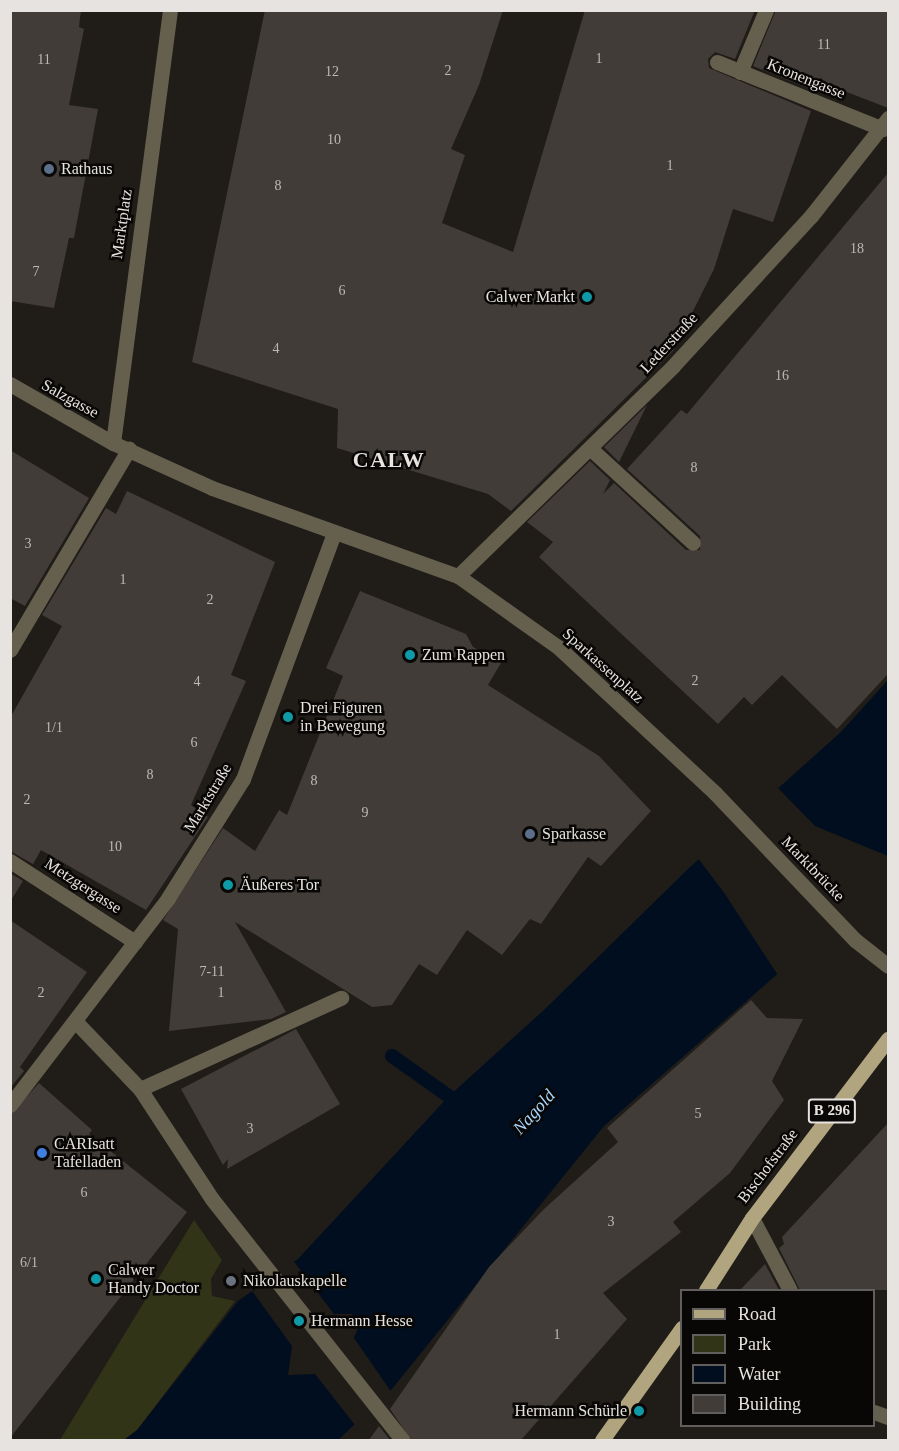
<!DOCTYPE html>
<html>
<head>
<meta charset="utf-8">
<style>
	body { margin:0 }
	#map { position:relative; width:899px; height:1451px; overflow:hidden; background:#201c18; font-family:Georgia,serif }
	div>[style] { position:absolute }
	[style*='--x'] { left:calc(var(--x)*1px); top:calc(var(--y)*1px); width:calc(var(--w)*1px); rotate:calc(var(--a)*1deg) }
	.green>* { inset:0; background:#323417 }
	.water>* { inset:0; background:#000e20 }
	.pier>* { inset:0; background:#201c18 }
	.stream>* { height:14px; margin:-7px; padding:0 7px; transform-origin:7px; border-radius:7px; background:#000e20 }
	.building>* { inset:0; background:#413c37 }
	.lane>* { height:15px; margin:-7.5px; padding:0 7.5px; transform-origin:7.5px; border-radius:7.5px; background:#65604e }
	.street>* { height:15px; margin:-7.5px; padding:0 7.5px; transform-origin:7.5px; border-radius:7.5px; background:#65604e }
	.primary>* { height:15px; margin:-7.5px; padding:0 7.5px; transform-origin:7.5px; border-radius:7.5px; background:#b0a57f }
	.dots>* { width:16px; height:16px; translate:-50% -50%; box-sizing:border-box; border:3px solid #080705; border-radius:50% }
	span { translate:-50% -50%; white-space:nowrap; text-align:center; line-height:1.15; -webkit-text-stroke:5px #080705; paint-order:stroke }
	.number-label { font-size:14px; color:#beb9b6 }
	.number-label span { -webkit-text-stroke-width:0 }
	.shield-label span { padding:2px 4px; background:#080705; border:2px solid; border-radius:4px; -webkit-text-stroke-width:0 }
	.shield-label { font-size:15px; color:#e7e3e0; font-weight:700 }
	.street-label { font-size:16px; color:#e7e3e0 }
	.poi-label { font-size:16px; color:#e7e3e0 }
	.left { translate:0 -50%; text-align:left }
	.right { translate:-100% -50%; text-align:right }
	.water-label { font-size:18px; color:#a8d6fe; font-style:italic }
	.district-label { font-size:22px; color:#e7e3e0; font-weight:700; letter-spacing:1.5px }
	.frame { position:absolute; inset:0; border:12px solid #e7e3e0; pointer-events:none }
	.legend { position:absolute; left:680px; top:1289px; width:195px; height:138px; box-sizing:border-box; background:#080705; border:2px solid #615f5d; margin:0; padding:8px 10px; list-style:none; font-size:18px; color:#e7e3e0 }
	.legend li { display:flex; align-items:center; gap:12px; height:30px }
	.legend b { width:30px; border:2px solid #615f5d }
</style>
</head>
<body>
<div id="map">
	<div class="green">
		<i style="clip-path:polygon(194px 1220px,222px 1260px,211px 1279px,212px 1296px,235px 1301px,137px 1430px,124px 1440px,60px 1440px)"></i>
	</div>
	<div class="water">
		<i style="clip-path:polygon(888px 680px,888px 877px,604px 1126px,392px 1389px,338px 1440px,124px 1440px,137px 1430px,238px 1301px,298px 1259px,448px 1097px,545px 1009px,689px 868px,841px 732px)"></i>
	</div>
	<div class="pier">
		<i style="clip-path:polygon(776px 786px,815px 826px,888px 856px,888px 881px,779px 977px,725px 894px,697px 857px)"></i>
		<i style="clip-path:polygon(292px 1259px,334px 1314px,352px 1314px,360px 1323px,354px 1338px,392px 1393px,355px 1425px,315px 1374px,288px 1375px,292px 1346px,250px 1288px)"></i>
	</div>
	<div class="stream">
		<i style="--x:392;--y:1056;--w:88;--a:35.3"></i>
	</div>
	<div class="building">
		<i style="clip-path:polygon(10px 10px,81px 10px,79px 27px,84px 29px,69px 105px,98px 109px,74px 238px,69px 238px,54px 308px,10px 301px)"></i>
		<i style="clip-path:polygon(265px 10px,503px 10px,479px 85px,451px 149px,465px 155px,442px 223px,513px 252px,585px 10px,755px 10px,735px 59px,715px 52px,708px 59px,709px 68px,811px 111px,773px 222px,733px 209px,714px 269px,673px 351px,511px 511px,488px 494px,337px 448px,338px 409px,192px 362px)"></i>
		<i style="clip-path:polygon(776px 10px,888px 10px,888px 108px,821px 82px,818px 92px,753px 66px)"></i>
		<i style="clip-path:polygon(888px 173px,888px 674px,837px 729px,782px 675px,752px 705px,744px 697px,718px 724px,539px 557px,553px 542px,527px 522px,590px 461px,610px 480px,603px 494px,614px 483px,686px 550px,700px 550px,700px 536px,627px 469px,681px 410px,687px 414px)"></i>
		<i style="clip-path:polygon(647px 405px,619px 462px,604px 447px)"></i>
		<i style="clip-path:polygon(10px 450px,89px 498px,25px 606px,10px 598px)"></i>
		<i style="clip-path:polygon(127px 491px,275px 562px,231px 675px,246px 681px,191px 805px,208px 817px,146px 910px,41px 850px,33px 864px,10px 851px,10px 718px,62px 626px,42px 615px,106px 508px,116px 514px)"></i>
		<i style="clip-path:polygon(360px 591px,466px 634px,473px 647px,501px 663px,488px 685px,599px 756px,651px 811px,601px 866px,588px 857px,541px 924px,530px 919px,502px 955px,467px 930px,437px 975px,419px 964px,392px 1005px,372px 1007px,235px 922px,286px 1012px,271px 1019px,169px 1031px,178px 929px,163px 920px,223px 828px,255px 851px,279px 810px,287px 815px,343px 676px,326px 668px)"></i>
		<i style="clip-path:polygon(10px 873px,23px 881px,10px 902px)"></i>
		<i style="clip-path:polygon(10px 920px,87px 972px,20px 1067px,24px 1071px,10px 1088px)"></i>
		<i style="clip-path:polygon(751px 1000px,767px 1018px,803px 1019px,772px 1081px,784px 1100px,730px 1173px,673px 1222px,681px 1232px,603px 1293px,627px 1319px,521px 1440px,411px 1440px,390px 1409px,489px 1267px,543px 1210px,618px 1142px,607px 1128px)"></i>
		<i style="clip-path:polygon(296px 1029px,340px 1104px,227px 1169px,228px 1159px,223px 1165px,181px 1089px)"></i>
		<i style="clip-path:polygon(39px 1083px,92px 1130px,89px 1134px,187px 1212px,10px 1438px,10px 1115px)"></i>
		<i style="clip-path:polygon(888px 1123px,888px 1290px,800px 1290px,779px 1248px,784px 1244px,782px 1237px)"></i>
		<i style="clip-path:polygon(765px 1264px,779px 1290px,740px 1290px)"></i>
		<i style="clip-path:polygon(379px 1426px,390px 1440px,369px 1440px)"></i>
	</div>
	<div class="lane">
		<i style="--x:717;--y:62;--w:179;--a:22"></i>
		<i style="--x:740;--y:72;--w:67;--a:-67.2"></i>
		<i style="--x:592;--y:450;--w:137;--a:42.6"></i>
		<i style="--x:10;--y:650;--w:234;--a:-59.4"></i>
		<i style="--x:140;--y:1089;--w:221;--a:-24.4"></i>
		<i style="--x:752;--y:1218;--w:81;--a:62.2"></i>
		<i style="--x:874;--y:1412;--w:15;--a:20"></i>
	</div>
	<div class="street">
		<i style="--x:10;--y:384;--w:119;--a:29.8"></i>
		<i style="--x:113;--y:443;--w:109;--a:24.4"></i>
		<i style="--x:212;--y:488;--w:261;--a:19.7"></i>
		<i style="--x:458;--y:576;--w:123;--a:35.4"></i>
		<i style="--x:558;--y:647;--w:214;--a:42.9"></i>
		<i style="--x:715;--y:793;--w:203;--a:46.4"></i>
		<i style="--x:855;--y:940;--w:42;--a:38.2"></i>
		<i style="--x:113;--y:443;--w:437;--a:-82.5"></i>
		<i style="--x:458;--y:576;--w:301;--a:-44.3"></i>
		<i style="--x:673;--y:366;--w:204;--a:-47.4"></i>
		<i style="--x:811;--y:216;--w:125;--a:-51.8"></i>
		<i style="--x:10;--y:861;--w:149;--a:32.9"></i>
		<i style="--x:76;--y:1022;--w:93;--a:46.3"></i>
		<i style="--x:140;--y:1089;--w:131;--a:56.8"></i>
		<i style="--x:212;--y:1199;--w:307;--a:51.7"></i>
		<i style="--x:10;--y:1105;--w:260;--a:-52.6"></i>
		<i style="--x:168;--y:898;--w:141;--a:-57.8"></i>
		<i style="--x:243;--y:779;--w:262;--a:-69.7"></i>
	</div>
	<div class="primary">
		<i style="--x:706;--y:1290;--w:85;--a:-57.4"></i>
		<i style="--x:752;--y:1218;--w:225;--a:-52.8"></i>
		<i style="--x:602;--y:1440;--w:138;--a:-54.5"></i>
	</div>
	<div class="dots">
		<i style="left:49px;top:169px;background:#5c6f8a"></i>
		<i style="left:587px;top:297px;background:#0f9aa8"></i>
		<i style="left:410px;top:655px;background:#0f9aa8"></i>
		<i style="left:288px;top:717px;background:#0f9aa8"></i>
		<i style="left:530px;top:834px;background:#5c6f8a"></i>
		<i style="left:228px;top:885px;background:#0f9aa8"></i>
		<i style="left:42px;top:1153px;background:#3f7fe0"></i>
		<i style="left:96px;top:1279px;background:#0f9aa8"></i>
		<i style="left:231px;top:1281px;background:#6b7280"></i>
		<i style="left:299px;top:1321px;background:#0f9aa8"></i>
		<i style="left:639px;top:1411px;background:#0f9aa8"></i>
	</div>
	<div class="number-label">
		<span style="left:824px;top:45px">11</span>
		<span style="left:599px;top:59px">1</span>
		<span style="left:44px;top:60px">11</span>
		<span style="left:448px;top:71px">2</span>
		<span style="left:332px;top:72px">12</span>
		<span style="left:334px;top:140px">10</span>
		<span style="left:670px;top:166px">1</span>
		<span style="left:278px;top:186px">8</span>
		<span style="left:857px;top:249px">18</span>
		<span style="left:36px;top:272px">7</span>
		<span style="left:342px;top:291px">6</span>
		<span style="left:276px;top:349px">4</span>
		<span style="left:782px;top:376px">16</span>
		<span style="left:694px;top:468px">8</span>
		<span style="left:28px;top:544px">3</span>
		<span style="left:123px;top:580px">1</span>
		<span style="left:210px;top:600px">2</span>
		<span style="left:695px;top:681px">2</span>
		<span style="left:197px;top:682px">4</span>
		<span style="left:54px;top:728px">1/1</span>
		<span style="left:194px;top:743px">6</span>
		<span style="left:150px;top:775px">8</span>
		<span style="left:314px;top:781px">8</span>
		<span style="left:27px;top:800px">2</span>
		<span style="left:365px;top:813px">9</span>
		<span style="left:115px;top:847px">10</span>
		<span style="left:212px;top:972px">7-11</span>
		<span style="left:41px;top:993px">2</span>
		<span style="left:221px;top:993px">1</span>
		<span style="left:698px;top:1114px">5</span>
		<span style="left:250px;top:1129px">3</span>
		<span style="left:84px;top:1193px">6</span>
		<span style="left:611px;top:1222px">3</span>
		<span style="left:29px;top:1263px">6/1</span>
		<span style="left:557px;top:1335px">1</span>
	</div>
	<div class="shield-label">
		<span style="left:832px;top:1111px">B 296</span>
	</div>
	<div class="street-label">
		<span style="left:806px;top:79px;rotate:22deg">Kronengasse</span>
		<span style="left:122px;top:224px;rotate:-82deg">Marktplatz</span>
		<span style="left:669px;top:343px;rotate:-47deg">Lederstraße</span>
		<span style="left:70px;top:399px;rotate:29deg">Salzgasse</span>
		<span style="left:603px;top:666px;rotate:42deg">Sparkassenplatz</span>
		<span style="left:208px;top:798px;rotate:-59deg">Marktstraße</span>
		<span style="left:813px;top:869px;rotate:46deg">Marktbrücke</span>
		<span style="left:83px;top:886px;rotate:33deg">Metzgergasse</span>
		<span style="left:768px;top:1166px;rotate:-53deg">Bischofstraße</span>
	</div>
	<div class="poi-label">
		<span class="left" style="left:61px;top:169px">Rathaus</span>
		<span class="right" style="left:575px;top:297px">Calwer Markt</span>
		<span class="left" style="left:422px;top:655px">Zum Rappen</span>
		<span class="left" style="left:300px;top:717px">Drei Figuren<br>in Bewegung</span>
		<span class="left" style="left:542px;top:834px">Sparkasse</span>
		<span class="left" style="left:240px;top:885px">Äußeres Tor</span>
		<span class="left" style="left:54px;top:1153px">CARIsatt<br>Tafelladen</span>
		<span class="left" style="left:108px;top:1279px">Calwer<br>Handy Doctor</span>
		<span class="left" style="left:243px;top:1281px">Nikolauskapelle</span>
		<span class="left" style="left:311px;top:1321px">Hermann Hesse</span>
		<span class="right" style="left:627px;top:1411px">Hermann Schürle</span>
	</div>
	<div class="water-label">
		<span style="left:534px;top:1112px;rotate:-48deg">Nagold</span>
	</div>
	<div class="district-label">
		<span style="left:389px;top:460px">CALW</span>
	</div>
	<div class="frame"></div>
	<ul class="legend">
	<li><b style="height:8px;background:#b0a57f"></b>Road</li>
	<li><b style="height:16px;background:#323417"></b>Park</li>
	<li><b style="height:16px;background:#000e20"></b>Water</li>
	<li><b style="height:16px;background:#413c37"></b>Building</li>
	</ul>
</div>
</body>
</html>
